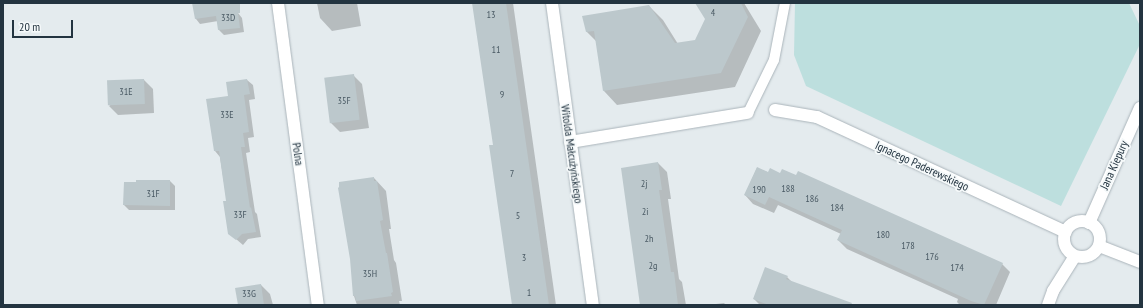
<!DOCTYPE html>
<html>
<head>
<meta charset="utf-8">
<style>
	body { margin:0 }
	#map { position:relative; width:1143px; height:308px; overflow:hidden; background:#e4ebee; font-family:"PT Sans Narrow",sans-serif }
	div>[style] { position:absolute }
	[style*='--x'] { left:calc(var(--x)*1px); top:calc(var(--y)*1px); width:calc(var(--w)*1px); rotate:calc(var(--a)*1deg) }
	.green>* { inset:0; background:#bddfde }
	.shadow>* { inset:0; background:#0003 }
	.building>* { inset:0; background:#bcc8cc; transform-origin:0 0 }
	.roads { filter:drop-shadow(0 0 1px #aab4ba) drop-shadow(0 0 1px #aab4ba) }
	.lane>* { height:10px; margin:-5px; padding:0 5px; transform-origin:5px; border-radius:5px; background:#fff }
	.street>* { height:12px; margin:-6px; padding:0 6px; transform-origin:6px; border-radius:6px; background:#fff }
	.street>.ring { margin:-6px; padding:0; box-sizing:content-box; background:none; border:12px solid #fff; border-radius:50% }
	span { translate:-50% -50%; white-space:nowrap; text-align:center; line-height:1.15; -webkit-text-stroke:3.5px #f5f9fa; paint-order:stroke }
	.number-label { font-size:10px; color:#495963 }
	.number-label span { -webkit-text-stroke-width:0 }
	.street-label { font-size:12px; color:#233440 }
	.frame { position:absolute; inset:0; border:4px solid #233440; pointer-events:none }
	.scale { position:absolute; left:12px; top:20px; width:61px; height:18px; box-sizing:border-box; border:2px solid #233440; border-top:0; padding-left:5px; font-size:12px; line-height:14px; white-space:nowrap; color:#233440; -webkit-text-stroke:3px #f5f9fa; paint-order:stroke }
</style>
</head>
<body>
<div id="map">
	<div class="green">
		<i style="clip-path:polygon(795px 3px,1129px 3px,1140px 26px,1140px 44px,1061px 206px,806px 86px,794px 55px)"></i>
	</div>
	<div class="shadow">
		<i style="clip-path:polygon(193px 3px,234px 3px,238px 13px,242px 18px,244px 32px,224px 35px,219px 30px,218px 21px,200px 24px,196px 19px)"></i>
		<i style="clip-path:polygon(317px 3px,357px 3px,361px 26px,332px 31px,320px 18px)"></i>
		<i style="clip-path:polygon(473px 3px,513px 3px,556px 305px,513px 305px,494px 146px)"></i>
		<i style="clip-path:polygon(697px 3px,744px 3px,761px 31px,735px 87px,617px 105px,604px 91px,597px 42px,586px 31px,649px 6px,663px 20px,678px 44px,696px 41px,707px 19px)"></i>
		<i style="clip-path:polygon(353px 75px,362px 84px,369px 128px,340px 132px,331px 123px)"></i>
		<i style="clip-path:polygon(144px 80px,153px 89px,154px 113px,118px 115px,109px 106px)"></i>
		<i style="clip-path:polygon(247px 80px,253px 85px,255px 99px,249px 100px,254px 137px,248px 138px,250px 152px,246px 153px,255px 212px,257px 214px,261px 237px,248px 239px,243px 245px,229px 233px,227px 202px,220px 157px,215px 151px,229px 96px)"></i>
		<i style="clip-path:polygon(658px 163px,667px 172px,671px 199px,668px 199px,679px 279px,682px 282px,686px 305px,645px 305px)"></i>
		<i style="clip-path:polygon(757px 168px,1002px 264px,1010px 272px,996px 305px,960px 305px,957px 302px,958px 299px,847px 249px,838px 240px,841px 234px,778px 205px,774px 213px,753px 204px,745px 195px)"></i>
		<i style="clip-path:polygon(374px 178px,386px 191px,391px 229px,389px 229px,394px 260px,396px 263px,402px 301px,399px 301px,400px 305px,357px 305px,354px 296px)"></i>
		<i style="clip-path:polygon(137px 181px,170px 181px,175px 186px,175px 210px,129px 210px,124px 205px)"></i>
		<i style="clip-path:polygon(787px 277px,793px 283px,844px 305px,760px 305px,754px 299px)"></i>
		<i style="clip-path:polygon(261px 285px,270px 294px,273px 305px,233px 305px,239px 304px)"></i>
		<i style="clip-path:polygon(724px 303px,726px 305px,708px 305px)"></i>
	</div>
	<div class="building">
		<i style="clip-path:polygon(192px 3px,240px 3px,240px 13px,238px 13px,240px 28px,218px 30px,216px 16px,195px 19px)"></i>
		<i style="clip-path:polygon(472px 3px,506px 3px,549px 305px,512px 305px,489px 145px,493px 145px)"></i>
		<i style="clip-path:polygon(695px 3px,741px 3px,748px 17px,721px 73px,603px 91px,594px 31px,586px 32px,582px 16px,649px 5px,675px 43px,695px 40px,705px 19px)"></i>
		<i style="left:354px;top:74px;width:46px;height:30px;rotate:83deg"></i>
		<i style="left:144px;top:79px;width:25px;height:37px;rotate:88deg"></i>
		<i style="clip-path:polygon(247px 79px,250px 94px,244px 95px,249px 132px,243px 133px,245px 147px,241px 147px,250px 208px,251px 207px,256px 232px,242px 234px,236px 240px,228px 234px,223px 201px,226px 201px,219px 151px,214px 151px,206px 99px,228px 96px,226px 82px)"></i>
		<i style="clip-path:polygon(658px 162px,662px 190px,659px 190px,671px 272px,674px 272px,678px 305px,640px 305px,621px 168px)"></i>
		<i style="clip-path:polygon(757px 167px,768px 172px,770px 168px,780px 173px,782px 169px,796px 175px,798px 171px,1003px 263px,984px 305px,971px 301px,837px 240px,842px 230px,769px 197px,765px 205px,744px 195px)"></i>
		<i style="clip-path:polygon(374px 177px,374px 181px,377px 181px,383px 220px,380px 221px,386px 253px,387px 253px,393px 292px,391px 293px,392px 296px,356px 301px,355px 296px,353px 296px,350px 259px,338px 188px,339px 187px,339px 182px)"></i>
		<i style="clip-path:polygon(136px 180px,170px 180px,170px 206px,123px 205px,124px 182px,136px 182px)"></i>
		<i style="clip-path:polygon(765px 267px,788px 276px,786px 279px,852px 303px,851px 305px,769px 305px,753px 299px)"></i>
		<i style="clip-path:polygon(261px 284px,264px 305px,238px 305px,235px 288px)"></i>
	</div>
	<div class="roads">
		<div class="lane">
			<i style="--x:748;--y:113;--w:59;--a:-63.9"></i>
			<i style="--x:774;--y:60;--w:58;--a:-79.1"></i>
		</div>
		<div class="street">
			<i style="--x:278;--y:3;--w:305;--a:82.5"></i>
			<i style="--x:552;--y:3;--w:305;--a:82.3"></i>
			<i style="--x:775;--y:110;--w:43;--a:9.5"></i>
			<i style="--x:817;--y:117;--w:274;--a:24.8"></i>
			<i style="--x:570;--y:142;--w:180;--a:-9.3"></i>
			<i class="ring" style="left:1064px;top:221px;width:24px;height:24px"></i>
			<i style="--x:1089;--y:223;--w:126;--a:-66.1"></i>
			<i style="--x:1099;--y:246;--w:44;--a:21.3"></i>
			<i style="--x:1048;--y:305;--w:15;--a:-70"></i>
			<i style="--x:1053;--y:291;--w:41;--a:-57.8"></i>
		</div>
	</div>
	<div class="number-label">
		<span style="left:713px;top:13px">4</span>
		<span style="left:491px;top:15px">13</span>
		<span style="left:228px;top:18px">33D</span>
		<span style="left:496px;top:50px">11</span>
		<span style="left:126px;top:92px">31E</span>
		<span style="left:502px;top:95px">9</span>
		<span style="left:344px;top:101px">35F</span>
		<span style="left:227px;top:115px">33E</span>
		<span style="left:512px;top:174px">7</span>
		<span style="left:644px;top:184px">2j</span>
		<span style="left:788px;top:189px">188</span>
		<span style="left:759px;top:190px">190</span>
		<span style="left:153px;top:194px">31F</span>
		<span style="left:812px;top:199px">186</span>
		<span style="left:837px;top:208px">184</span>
		<span style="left:645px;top:212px">2i</span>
		<span style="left:240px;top:215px">33F</span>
		<span style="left:518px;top:216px">5</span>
		<span style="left:883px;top:235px">180</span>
		<span style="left:649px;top:239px">2h</span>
		<span style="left:908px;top:246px">178</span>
		<span style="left:932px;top:257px">176</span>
		<span style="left:524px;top:258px">3</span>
		<span style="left:653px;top:266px">2g</span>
		<span style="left:957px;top:268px">174</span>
		<span style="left:370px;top:274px">35H</span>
		<span style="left:529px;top:293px">1</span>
		<span style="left:249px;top:294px">33G</span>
	</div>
	<div class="street-label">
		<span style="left:298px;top:154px;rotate:82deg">Polna</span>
		<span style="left:572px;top:154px;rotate:82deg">Witolda Małcużyńskiego</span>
		<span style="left:1114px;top:165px;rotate:-66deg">Jana Kiepury</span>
		<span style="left:922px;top:166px;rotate:25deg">Ignacego Paderewskiego</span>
	</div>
	<div class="frame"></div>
	<div class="scale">20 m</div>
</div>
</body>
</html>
